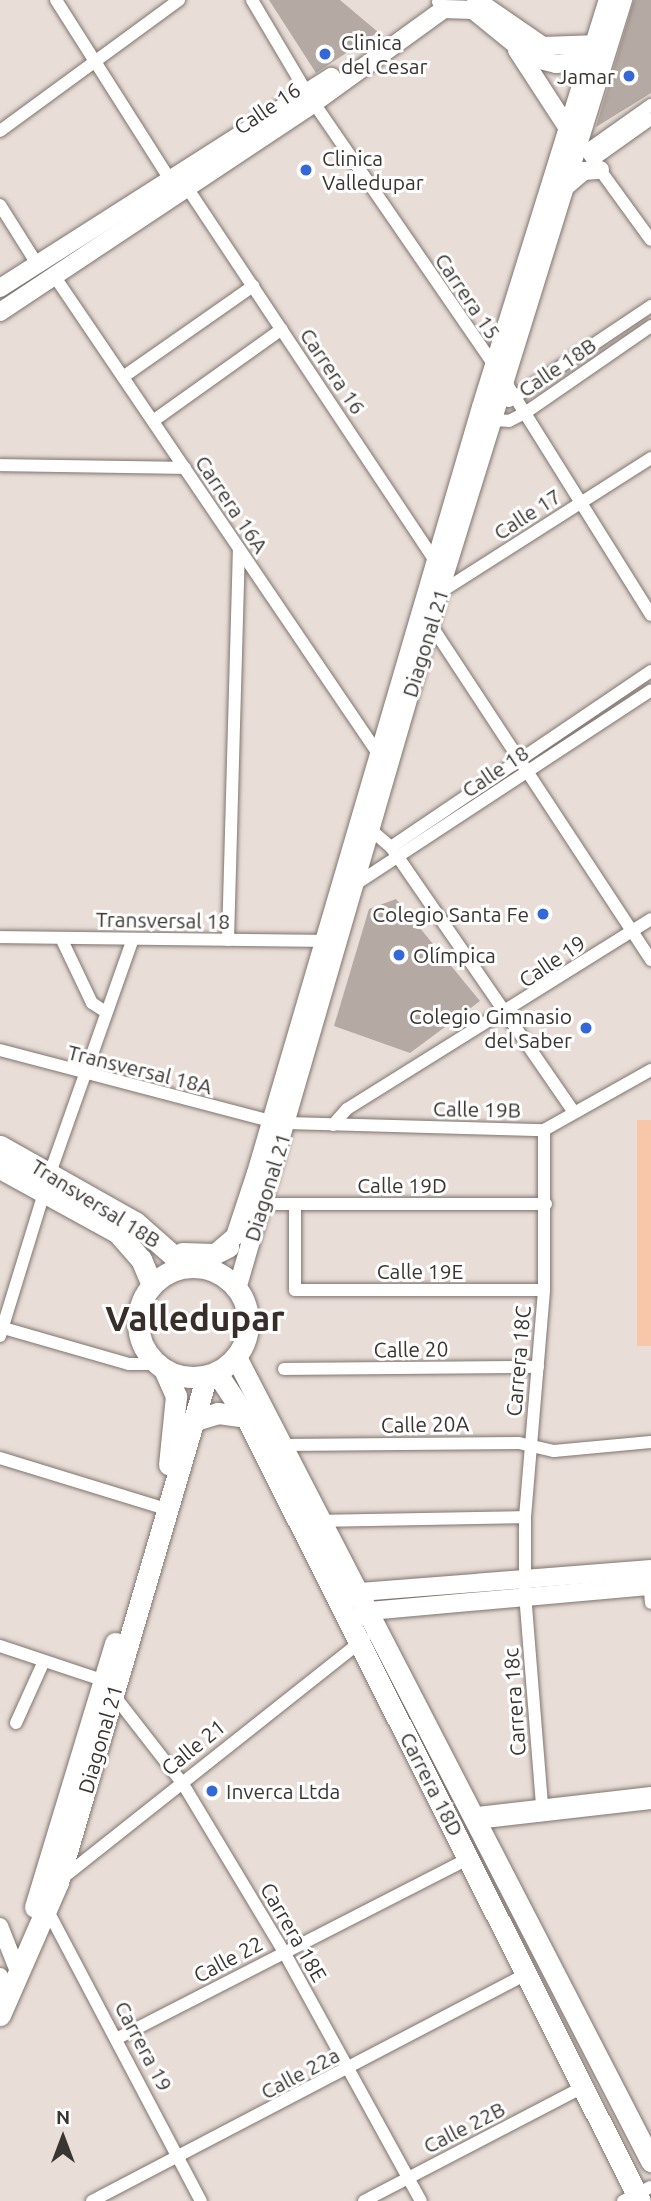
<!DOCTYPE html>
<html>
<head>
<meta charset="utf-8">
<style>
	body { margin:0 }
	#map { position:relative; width:651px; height:2201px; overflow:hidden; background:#e9ddd7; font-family:Ubuntu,sans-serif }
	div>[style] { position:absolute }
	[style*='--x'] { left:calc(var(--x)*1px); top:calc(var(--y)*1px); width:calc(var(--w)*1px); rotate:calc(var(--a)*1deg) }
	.green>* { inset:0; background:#f8c7aa; transform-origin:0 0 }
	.building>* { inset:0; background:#b4a9a3 }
	.roads { filter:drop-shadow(0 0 2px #7f756f) drop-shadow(0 0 2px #7f756f) }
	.minor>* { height:12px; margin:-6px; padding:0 6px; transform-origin:6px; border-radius:6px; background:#fff }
	.tertiary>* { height:16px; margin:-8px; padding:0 8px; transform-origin:8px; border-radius:8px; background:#fff }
	.secondary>* { height:18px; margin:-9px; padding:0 9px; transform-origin:9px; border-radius:9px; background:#fff }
	.primary>* { height:21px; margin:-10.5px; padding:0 10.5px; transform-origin:10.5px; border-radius:10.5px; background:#fff }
	.trunk>* { height:21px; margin:-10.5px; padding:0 10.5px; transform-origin:10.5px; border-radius:10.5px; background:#fff }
	.trunk>.ring { margin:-10.5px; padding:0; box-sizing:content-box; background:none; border:21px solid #fff; border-radius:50% }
	.dots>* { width:19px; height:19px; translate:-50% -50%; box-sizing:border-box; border:4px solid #fff; border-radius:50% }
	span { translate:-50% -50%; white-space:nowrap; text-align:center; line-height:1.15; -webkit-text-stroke:6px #fff; paint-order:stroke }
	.poi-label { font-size:21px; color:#393532 }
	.left { translate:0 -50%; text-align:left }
	.right { translate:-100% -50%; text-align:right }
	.street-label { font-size:21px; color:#393532 }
	.town-label { font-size:35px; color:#372e29; font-weight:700 }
	.north { position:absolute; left:28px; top:2103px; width:70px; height:70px; -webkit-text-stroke:5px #fff; paint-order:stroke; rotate:0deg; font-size:19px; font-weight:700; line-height:28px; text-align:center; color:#393532 }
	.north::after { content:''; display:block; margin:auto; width:24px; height:32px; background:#393532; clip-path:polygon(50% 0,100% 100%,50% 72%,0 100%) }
</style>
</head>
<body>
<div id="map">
	<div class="green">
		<i style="left:637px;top:1120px;width:14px;height:226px"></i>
	</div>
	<div class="building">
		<i style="clip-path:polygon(269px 0,340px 0,378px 32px,316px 73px)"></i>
		<i style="clip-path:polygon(634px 0,651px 0,651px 93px,596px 127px)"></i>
		<i style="clip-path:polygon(396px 899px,480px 1001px,410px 1053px,334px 1026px,369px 909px)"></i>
	</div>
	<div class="roads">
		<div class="minor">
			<i style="--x:56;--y:0;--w:211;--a:57.6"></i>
			<i style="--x:252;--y:0;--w:108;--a:59.4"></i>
			<i style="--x:307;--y:93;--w:355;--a:55.5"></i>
			<i style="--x:508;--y:386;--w:270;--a:58"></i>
			<i style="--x:438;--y:2;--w:3;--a:-45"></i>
			<i style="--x:0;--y:131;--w:222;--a:-36.2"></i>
			<i style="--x:579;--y:141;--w:122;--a:54"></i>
			<i style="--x:586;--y:151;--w:80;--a:-35.3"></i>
			<i style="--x:593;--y:160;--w:71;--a:-35.3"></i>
			<i style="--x:188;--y:189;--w:452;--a:56.4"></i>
			<i style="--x:0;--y:205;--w:70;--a:57.9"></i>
			<i style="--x:55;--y:277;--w:574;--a:55.87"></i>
			<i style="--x:123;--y:377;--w:159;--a:-35"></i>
			<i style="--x:509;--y:401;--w:171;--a:-33.8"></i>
			<i style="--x:485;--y:420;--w:24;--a:2"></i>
			<i style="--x:509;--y:421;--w:18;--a:-27"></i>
			<i style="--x:525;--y:413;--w:153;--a:-34.6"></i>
			<i style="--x:153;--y:421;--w:158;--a:-35.5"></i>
			<i style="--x:0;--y:465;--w:185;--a:0.9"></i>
			<i style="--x:436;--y:595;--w:255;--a:-32.5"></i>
			<i style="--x:427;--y:619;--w:408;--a:56.7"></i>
			<i style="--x:370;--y:829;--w:28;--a:41"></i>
			<i style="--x:391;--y:847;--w:321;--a:55.4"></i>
			<i style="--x:391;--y:847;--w:314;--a:-34.1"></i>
			<i style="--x:359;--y:882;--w:349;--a:-33.3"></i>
			<i style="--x:0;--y:937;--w:325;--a:0.7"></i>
			<i style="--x:61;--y:938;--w:72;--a:64.5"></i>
			<i style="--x:92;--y:1003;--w:17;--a:33"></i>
			<i style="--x:228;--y:940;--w:391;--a:-88.4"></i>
			<i style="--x:0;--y:1050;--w:280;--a:14.7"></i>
			<i style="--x:287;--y:1123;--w:257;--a:1.6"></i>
			<i style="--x:544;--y:1130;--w:123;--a:-29.3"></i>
			<i style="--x:333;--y:1125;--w:21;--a:-49"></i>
			<i style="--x:347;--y:1109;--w:358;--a:-32"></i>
			<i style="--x:50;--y:1173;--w:248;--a:-70.5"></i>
			<i style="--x:259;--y:1204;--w:287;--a:0"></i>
			<i style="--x:295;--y:1204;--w:86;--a:90"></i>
			<i style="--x:295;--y:1290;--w:249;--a:0"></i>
			<i style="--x:0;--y:1327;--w:134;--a:16"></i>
			<i style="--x:129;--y:1364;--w:28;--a:0"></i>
			<i style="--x:0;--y:1336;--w:153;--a:-72.9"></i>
			<i style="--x:284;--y:1369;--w:254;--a:-0.5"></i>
			<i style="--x:282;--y:1445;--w:237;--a:-0.5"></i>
			<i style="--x:519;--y:1443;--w:36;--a:13"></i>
			<i style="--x:554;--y:1451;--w:97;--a:-5.3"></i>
			<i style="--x:0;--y:1458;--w:166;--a:17.1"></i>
			<i style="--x:321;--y:1521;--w:204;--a:-1.1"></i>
			<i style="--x:649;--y:1580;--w:23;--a:85"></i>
			<i style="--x:0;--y:1646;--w:108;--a:18.4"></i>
			<i style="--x:102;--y:1680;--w:132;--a:52.1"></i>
			<i style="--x:183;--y:1784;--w:196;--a:59"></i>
			<i style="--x:284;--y:1952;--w:284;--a:61.2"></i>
			<i style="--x:16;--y:1723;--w:68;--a:-65.7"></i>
			<i style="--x:542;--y:1805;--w:211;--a:-94.6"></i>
			<i style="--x:525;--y:1595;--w:78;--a:-90"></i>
			<i style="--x:525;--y:1517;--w:228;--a:-85.2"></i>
			<i style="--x:544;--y:1290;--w:160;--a:-90"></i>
			<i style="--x:469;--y:1814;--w:183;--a:-6.6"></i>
			<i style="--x:476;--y:1823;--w:176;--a:-6.5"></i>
			<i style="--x:60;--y:1880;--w:388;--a:-38.4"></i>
			<i style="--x:48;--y:1911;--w:328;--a:62.2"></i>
			<i style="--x:116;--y:2039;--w:398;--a:-27.1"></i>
			<i style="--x:92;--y:2201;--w:486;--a:-27.6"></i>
			<i style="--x:364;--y:2201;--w:245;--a:-27.5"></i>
			<i style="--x:623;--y:2201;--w:31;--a:-27"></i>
		</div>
		<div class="tertiary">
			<i style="--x:0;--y:1926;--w:52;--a:68.4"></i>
			<i style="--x:0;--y:1976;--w:23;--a:67"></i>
		</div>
		<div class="secondary">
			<i style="--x:476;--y:0;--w:81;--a:34.5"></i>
			<i style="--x:543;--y:46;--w:56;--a:-2"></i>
			<i style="--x:517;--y:50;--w:95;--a:57"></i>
			<i style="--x:566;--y:186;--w:23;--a:-40"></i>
			<i style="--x:584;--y:171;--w:16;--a:-4"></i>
			<i style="--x:0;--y:288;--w:393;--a:-32.5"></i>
			<i style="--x:0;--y:312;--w:377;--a:-33.6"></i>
			<i style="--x:314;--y:103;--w:160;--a:-35.9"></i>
			<i style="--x:444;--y:9;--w:29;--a:2"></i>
			<i style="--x:473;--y:10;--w:76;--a:39.1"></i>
			<i style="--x:532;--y:58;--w:25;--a:14"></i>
			<i style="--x:556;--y:64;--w:38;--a:-6"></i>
			<i style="--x:199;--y:1267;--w:48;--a:-40.7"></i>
			<i style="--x:235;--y:1236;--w:66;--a:-71.6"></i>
			<i style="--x:256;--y:1173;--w:798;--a:-73.63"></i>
			<i style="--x:481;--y:407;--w:426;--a:-72.7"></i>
			<i style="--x:237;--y:1289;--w:725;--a:-73.82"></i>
			<i style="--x:439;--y:593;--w:621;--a:-72.76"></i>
			<i style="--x:349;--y:1598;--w:13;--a:-29"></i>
			<i style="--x:360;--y:1592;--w:292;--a:-4.5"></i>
			<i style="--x:356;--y:1618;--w:15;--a:-28"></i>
			<i style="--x:369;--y:1611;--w:283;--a:-5.1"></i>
		</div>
		<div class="primary">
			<i style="--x:236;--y:1357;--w:905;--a:62.7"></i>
			<i style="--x:216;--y:1372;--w:54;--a:56.3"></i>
			<i style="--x:246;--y:1417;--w:877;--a:63.32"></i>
		</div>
		<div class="trunk">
			<i style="--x:0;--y:1146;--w:155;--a:29.4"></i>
			<i style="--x:135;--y:1222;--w:68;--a:41.4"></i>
			<i style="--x:0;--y:1168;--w:135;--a:28.8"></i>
			<i style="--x:118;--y:1233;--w:35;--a:49"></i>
			<i style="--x:141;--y:1259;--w:28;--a:67"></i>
			<i style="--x:182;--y:1253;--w:32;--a:2"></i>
			<i style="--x:214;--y:1254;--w:16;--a:-27"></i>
			<i class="ring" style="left:138px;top:1267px;width:89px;height:89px"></i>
			<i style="--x:164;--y:1369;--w:30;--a:66"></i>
			<i style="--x:176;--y:1396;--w:69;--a:95.8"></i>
			<i style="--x:192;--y:1421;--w:27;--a:-17"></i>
			<i style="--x:218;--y:1413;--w:28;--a:8"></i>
			<i style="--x:35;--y:1907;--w:276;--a:-73.1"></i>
			<i style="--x:0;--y:2015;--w:145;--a:-66.4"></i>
			<i style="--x:58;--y:1882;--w:528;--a:-73.62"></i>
		</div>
	</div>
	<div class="dots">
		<i style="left:325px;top:54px;background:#3468d7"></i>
		<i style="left:629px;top:76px;background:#3468d7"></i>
		<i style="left:306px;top:170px;background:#3468d7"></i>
		<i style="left:543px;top:914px;background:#3468d7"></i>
		<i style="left:399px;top:955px;background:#3468d7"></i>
		<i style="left:586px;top:1028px;background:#3468d7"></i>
		<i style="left:212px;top:1791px;background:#3468d7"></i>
	</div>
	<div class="poi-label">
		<span class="left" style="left:341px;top:54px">Clinica<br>del Cesar</span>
		<span class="right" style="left:615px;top:76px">Jamar</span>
		<span class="left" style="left:322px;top:170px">Clinica<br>Valledupar</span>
		<span class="right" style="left:529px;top:914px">Colegio Santa Fe</span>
		<span class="left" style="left:413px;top:955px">Olímpica</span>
		<span class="right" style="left:572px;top:1028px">Colegio Gimnasio<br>del Saber</span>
		<span class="left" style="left:226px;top:1791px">Inverca Ltda</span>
	</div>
	<div class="street-label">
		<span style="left:267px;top:108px;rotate:-34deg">Calle 16</span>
		<span style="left:468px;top:296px;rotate:56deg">Carrera 15</span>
		<span style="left:557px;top:367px;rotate:-34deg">Calle 18B</span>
		<span style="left:333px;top:371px;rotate:56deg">Carrera 16</span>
		<span style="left:232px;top:504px;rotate:56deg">Carrera 16A</span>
		<span style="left:527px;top:514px;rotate:-33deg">Calle 17</span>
		<span style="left:425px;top:643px;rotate:-73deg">Diagonal 21</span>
		<span style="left:495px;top:771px;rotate:-34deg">Calle 18</span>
		<span style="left:163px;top:920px;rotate:1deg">Transversal 18</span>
		<span style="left:552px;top:961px;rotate:-34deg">Calle 19</span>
		<span style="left:140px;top:1069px;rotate:14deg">Transversal 18A</span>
		<span style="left:477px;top:1109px;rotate:1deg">Calle 19B</span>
		<span style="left:402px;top:1185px">Calle 19D</span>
		<span style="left:267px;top:1187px;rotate:-73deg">Diagonal 21</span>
		<span style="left:96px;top:1203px;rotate:32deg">Transversal 18B</span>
		<span style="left:420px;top:1271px">Calle 19E</span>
		<span style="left:411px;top:1349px;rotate:-1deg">Calle 20</span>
		<span style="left:518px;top:1361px;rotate:-85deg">Carrera 18C</span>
		<span style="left:425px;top:1424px;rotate:-1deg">Calle 20A</span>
		<span style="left:514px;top:1702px;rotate:-94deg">Carrera 18c</span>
		<span style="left:100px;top:1739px;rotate:-74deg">Diagonal 21</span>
		<span style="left:193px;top:1747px;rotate:-39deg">Calle 21</span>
		<span style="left:432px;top:1784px;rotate:63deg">Carrera 18D</span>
		<span style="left:294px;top:1932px;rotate:60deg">Carrera 18E</span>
		<span style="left:228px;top:1959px;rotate:-28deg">Calle 22</span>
		<span style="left:144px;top:2046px;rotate:62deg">Carrera 19</span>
		<span style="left:300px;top:2073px;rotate:-28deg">Calle 22a</span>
		<span style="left:464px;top:2127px;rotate:-27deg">Calle 22B</span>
	</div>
	<div class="town-label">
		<span style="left:195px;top:1318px">Valledupar</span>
	</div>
	<div class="north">N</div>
</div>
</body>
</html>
